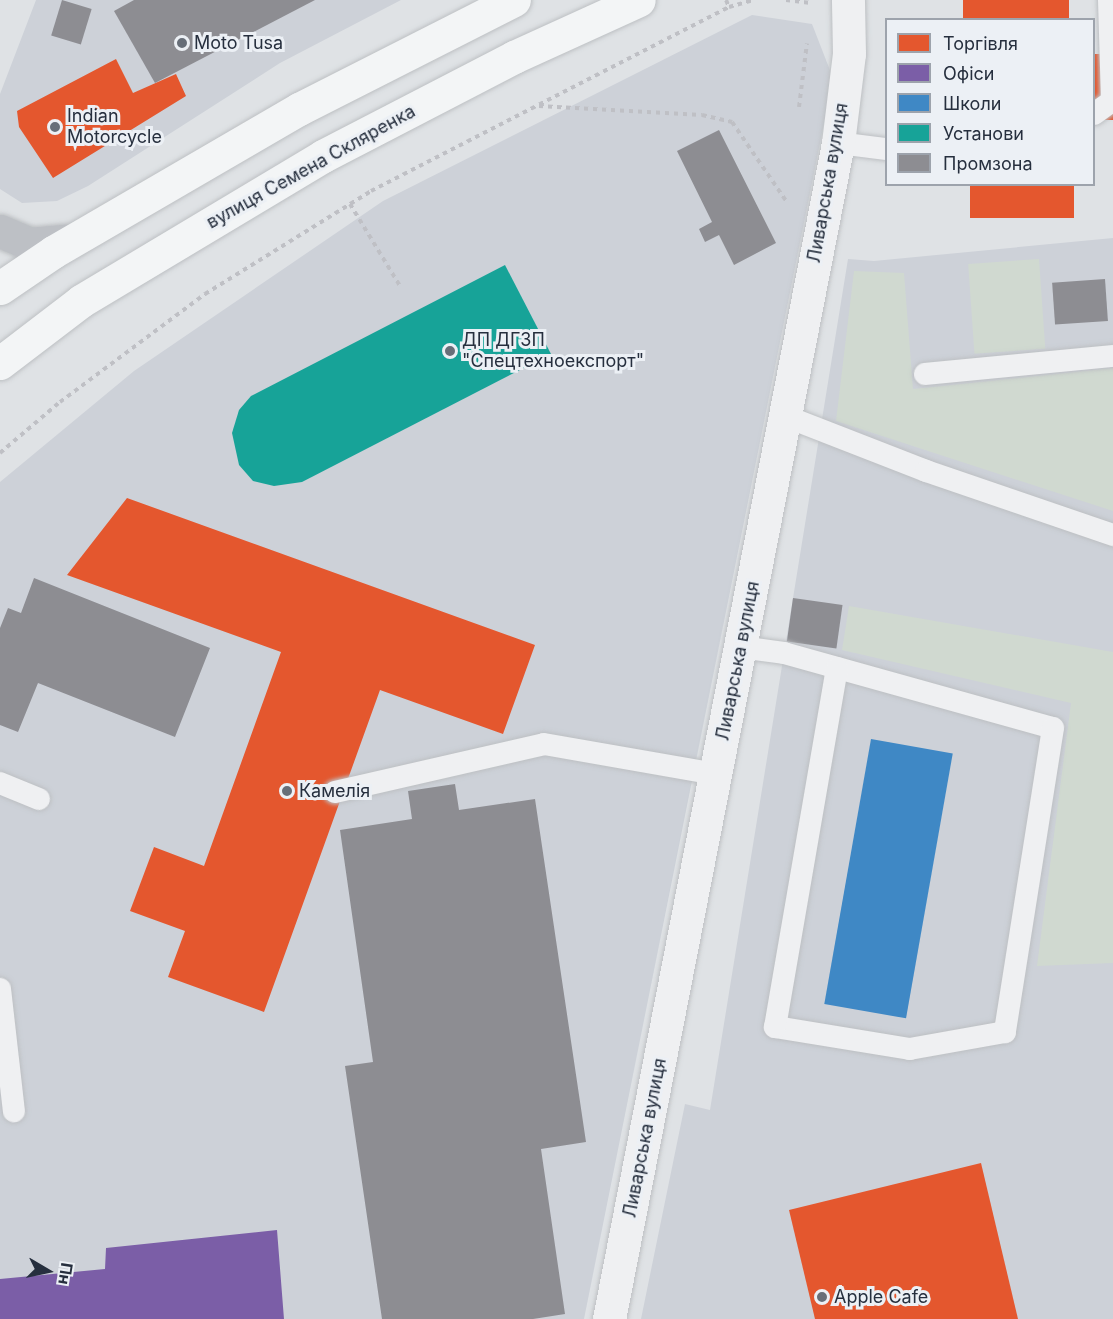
<!DOCTYPE html>
<html>
<head>
<meta charset="utf-8">
<style>
	body { margin:0 }
	#map { position:relative; width:1113px; height:1319px; overflow:hidden; background:#dfe2e5; font-family:Inter,sans-serif }
	div>[style] { position:absolute }
	[style*='--x'] { left:calc(var(--x)*1px); top:calc(var(--y)*1px); width:calc(var(--w)*1px); rotate:calc(var(--a)*1deg) }
	.built>* { inset:0; background:#cdd1d8 }
	.green>* { inset:0; background:#d0d9d0; transform-origin:0 0 }
	.shops>* { inset:0; background:#e4572e; transform-origin:0 0 }
	.offices>* { inset:0; background:#7b5ea7 }
	.schools>* { inset:0; background:#3f88c5; transform-origin:0 0 }
	.public>* { inset:0; background:#17a398 }
	.industry>* { inset:0; background:#8d8d92; transform-origin:0 0 }
	.path>* { height:4px; margin-top:-2px; transform-origin:0; background:repeating-linear-gradient(90deg,#bfc0c5 0 4.5px,transparent 0 9px) }
	.roads { filter:drop-shadow(0 0 2px #bdc0c3) drop-shadow(0 0 2px #bdc0c3) }
	.service>* { height:22px; margin:-11px; padding:0 11px; transform-origin:11px; border-radius:11px; background:#eff0f2 }
	.minor>* { height:33px; margin:-16.5px; padding:0 16.5px; transform-origin:16.5px; border-radius:16.5px; background:#eff0f2 }
	.secondary>* { height:33px; margin:-16.5px; padding:0 16.5px; transform-origin:16.5px; border-radius:16.5px; background:#bdc0c5 }
	.primary>* { height:33px; margin:-16.5px; padding:0 16.5px; transform-origin:16.5px; border-radius:16.5px; background:#f3f5f6 }
	.dots>* { width:16px; height:16px; translate:-50% -50%; box-sizing:border-box; border:3px solid #ecf0f5; border-radius:50% }
	span { translate:-50% -50%; white-space:nowrap; text-align:center; line-height:1.15; -webkit-text-stroke:6px #ecf0f5; paint-order:stroke }
	.poi-label { font-size:18px; color:#262f3e }
	.left { translate:0 -50%; text-align:left }
	.street-label { font-size:18px; color:#262f3e }
	.legend { position:absolute; left:885px; top:18px; width:210px; height:168px; box-sizing:border-box; background:#ecf0f5; border:2px solid #9da3ac; margin:0; padding:8px 10px; list-style:none; font-size:18px; color:#262f3e }
	.legend li { display:flex; align-items:center; gap:12px; height:30px }
	.legend b { width:30px; border:2px solid #9da3ac }
	.north { position:absolute; left:18px; top:1241px; width:60px; height:60px; -webkit-text-stroke:4px #ecf0f5; paint-order:stroke; rotate:99deg; font-size:16px; font-weight:700; line-height:24px; text-align:center; color:#262f3e }
	.north::after { content:''; display:block; margin:auto; width:21px; height:27px; background:#262f3e; clip-path:polygon(50% 0,100% 100%,50% 72%,0 100%) }
</style>
</head>
<body>
<div id="map">
	<div class="built">
		<i style="clip-path:polygon(36px 0,401px 0,280px 63px,88px 186px,57px 201px,22px 203px,0 189px,0 94px)"></i>
		<i style="clip-path:polygon(752px 15px,812px 24px,833px 78px,584px 1319px,0 1319px,0 482px,134px 371px,383px 201px)"></i>
		<i style="clip-path:polygon(1113px 238px,1113px 1319px,641px 1319px,685px 1104px,710px 1110px,848px 259px,874px 261px)"></i>
	</div>
	<div class="green">
		<i style="left:1039px;top:259px;width:90px;height:71px;rotate:86deg"></i>
		<i style="clip-path:polygon(854px 271px,904px 273px,913px 389px,1113px 368px,1113px 511px,836px 421px)"></i>
		<i style="clip-path:polygon(849px 606px,1113px 652px,1113px 963px,1037px 966px,1071px 703px,842px 650px)"></i>
	</div>
	<div class="shops">
		<i style="left:963px;top:0;width:106px;height:20px"></i>
		<i style="left:1113px;top:54px;width:66px;height:19px;rotate:90deg"></i>
		<i style="clip-path:polygon(116px 59px,133px 93px,176px 74px,186px 96px,53px 178px,19px 127px,17px 111px)"></i>
		<i style="left:970px;top:184px;width:104px;height:34px"></i>
		<i style="clip-path:polygon(127px 498px,535px 645px,503px 734px,380px 690px,264px 1012px,168px 977px,185px 931px,130px 911px,154px 847px,204px 866px,281px 652px,67px 575px)"></i>
		<i style="clip-path:polygon(981px 1163px,1018px 1319px,815px 1319px,789px 1210px)"></i>
	</div>
	<div class="offices">
		<i style="clip-path:polygon(277px 1230px,284px 1319px,0 1319px,0 1279px,105px 1269px,106px 1248px)"></i>
	</div>
	<div class="schools">
		<i style="left:871px;top:739px;width:83px;height:269px;rotate:10deg"></i>
	</div>
	<div class="public">
		<i style="clip-path:polygon(505px 265px,551px 354px,302px 482px,274px 486px,253px 481px,239px 465px,232px 433px,239px 410px,251px 396px)"></i>
	</div>
	<div class="industry">
		<i style="left:62px;top:0;width:31px;height:37px;rotate:17deg"></i>
		<i style="clip-path:polygon(134px 0,315px 0,155px 83px,114px 11px)"></i>
		<i style="clip-path:polygon(719px 130px,776px 243px,734px 265px,719px 235px,705px 242px,699px 229px,712px 222px,677px 151px)"></i>
		<i style="left:1105px;top:279px;width:42px;height:53px;rotate:86deg"></i>
		<i style="clip-path:polygon(34px 578px,210px 648px,175px 737px,38px 683px,18px 732px,0 725px,0 628px,8px 608px,21px 613px)"></i>
		<i style="left:793px;top:598px;width:50px;height:44px;rotate:8deg"></i>
		<i style="clip-path:polygon(455px 784px,459px 810px,535px 799px,586px 1142px,541px 1149px,565px 1314px,533px 1319px,382px 1319px,345px 1066px,373px 1062px,340px 830px,412px 819px,408px 791px)"></i>
	</div>
	<div class="path">
		<i style="--x:726;--y:0;--w:8;--a:67"></i>
		<i style="--x:729;--y:7;--w:26;--a:-16"></i>
		<i style="--x:786;--y:0;--w:23;--a:7"></i>
		<i style="--x:539;--y:106;--w:163;--a:3.2"></i>
		<i style="--x:702;--y:115;--w:31;--a:13"></i>
		<i style="--x:732;--y:122;--w:96;--a:55.6"></i>
		<i style="--x:799;--y:107;--w:64;--a:-82.9"></i>
		<i style="--x:350;--y:204;--w:96;--a:58.6"></i>
		<i style="--x:0;--y:453;--w:79;--a:-40.4"></i>
		<i style="--x:60;--y:402;--w:181;--a:-36.7"></i>
		<i style="--x:205;--y:294;--w:195;--a:-31.8"></i>
		<i style="--x:371;--y:191;--w:403;--a:-27.2"></i>
	</div>
	<div class="roads">
		<div class="service">
			<i style="--x:1094;--y:114;--w:22;--a:-36"></i>
			<i style="--x:1112;--y:101;--w:101;--a:-91.7"></i>
			<i style="--x:838;--y:143;--w:48;--a:7.1"></i>
			<i style="--x:925;--y:374;--w:189;--a:-5.5"></i>
			<i style="--x:785;--y:416;--w:151;--a:21.3"></i>
			<i style="--x:926;--y:471;--w:198;--a:18.9"></i>
			<i style="--x:740;--y:647;--w:44;--a:7.8"></i>
			<i style="--x:784;--y:653;--w:279;--a:15.6"></i>
			<i style="--x:1053;--y:728;--w:308;--a:99"></i>
			<i style="--x:1005;--y:1032;--w:97;--a:169.9"></i>
			<i style="--x:910;--y:1049;--w:137;--a:-170.7"></i>
			<i style="--x:775;--y:1027;--w:364;--a:-80.2"></i>
			<i style="--x:0;--y:783;--w:42;--a:22.3"></i>
			<i style="--x:335;--y:792;--w:214;--a:-12.9"></i>
			<i style="--x:544;--y:744;--w:175;--a:9.9"></i>
			<i style="--x:0;--y:989;--w:123;--a:83.5"></i>
		</div>
		<div class="minor">
			<i style="--x:609;--y:1319;--w:1198;--a:-78.98"></i>
			<i style="--x:838;--y:143;--w:90;--a:-83"></i>
			<i style="--x:849;--y:54;--w:54;--a:-91.1"></i>
		</div>
		<div class="secondary">
			<i style="--x:0;--y:231;--w:33;--a:23"></i>
			<i style="--x:30;--y:244;--w:44;--a:-5.2"></i>
		</div>
		<div class="primary">
			<i style="--x:0;--y:288;--w:64;--a:-34.2"></i>
			<i style="--x:53;--y:252;--w:285;--a:-30.2"></i>
			<i style="--x:299;--y:109;--w:241;--a:-26.9"></i>
			<i style="--x:0;--y:363;--w:102;--a:-37.4"></i>
			<i style="--x:81;--y:301;--w:282;--a:-30.9"></i>
			<i style="--x:323;--y:156;--w:215;--a:-27.4"></i>
			<i style="--x:514;--y:57;--w:137;--a:-24.5"></i>
		</div>
	</div>
	<div class="dots">
		<i style="left:182px;top:43px;background:#676e78"></i>
		<i style="left:55px;top:127px;background:#676e78"></i>
		<i style="left:450px;top:351px;background:#676e78"></i>
		<i style="left:287px;top:791px;background:#676e78"></i>
		<i style="left:822px;top:1297px;background:#676e78"></i>
	</div>
	<div class="poi-label">
		<span class="left" style="left:194px;top:43px">Moto Tusa</span>
		<span class="left" style="left:67px;top:127px">Indian<br>Motorcycle</span>
		<span class="left" style="left:462px;top:351px">ДП ДГЗП<br>"Спецтехноекспорт"</span>
		<span class="left" style="left:299px;top:791px">Камелія</span>
		<span class="left" style="left:834px;top:1297px">Apple Cafe</span>
	</div>
	<div class="street-label">
		<span style="left:311px;top:167px;rotate:-29deg">вулиця Семена Скляренка</span>
		<span style="left:828px;top:183px;rotate:-80deg">Ливарська вулиця</span>
		<span style="left:738px;top:661px;rotate:-79deg">Ливарська вулиця</span>
		<span style="left:645px;top:1138px;rotate:-79deg">Ливарська вулиця</span>
	</div>
	<ul class="legend">
	<li><b style="height:16px;background:#e4572e"></b>Торгівля</li>
	<li><b style="height:16px;background:#7b5ea7"></b>Офіси</li>
	<li><b style="height:16px;background:#3f88c5"></b>Школи</li>
	<li><b style="height:16px;background:#17a398"></b>Установи</li>
	<li><b style="height:16px;background:#8d8d92"></b>Промзона</li>
	</ul>
	<div class="north">Пн</div>
</div>
</body>
</html>
